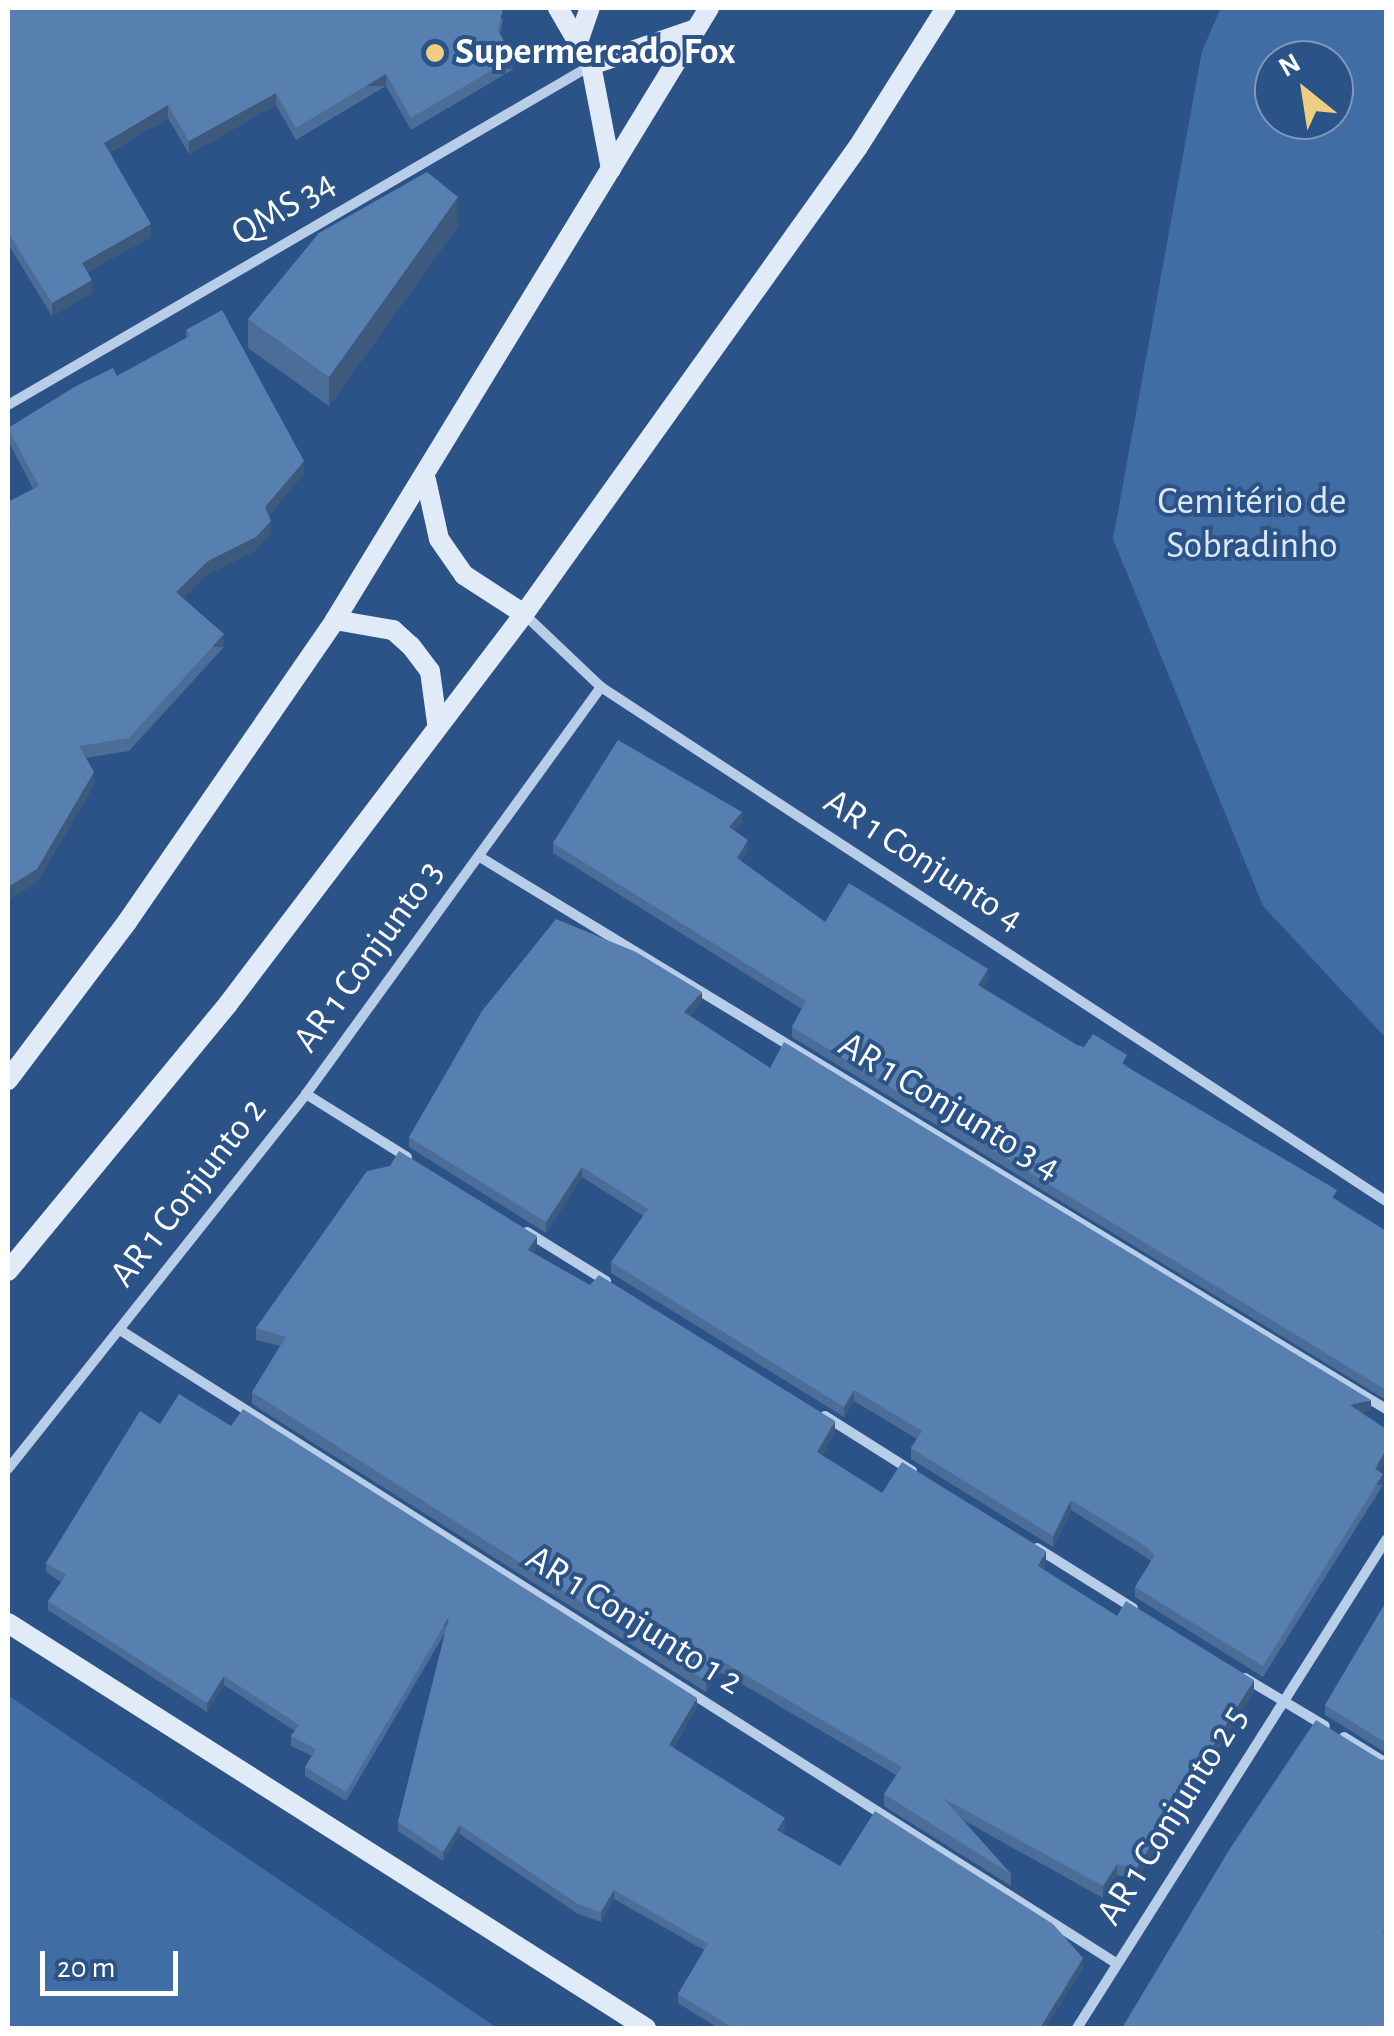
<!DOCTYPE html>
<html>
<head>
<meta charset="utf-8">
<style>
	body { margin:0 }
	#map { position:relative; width:1394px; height:2036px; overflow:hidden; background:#2b5387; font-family:"Alegreya Sans",sans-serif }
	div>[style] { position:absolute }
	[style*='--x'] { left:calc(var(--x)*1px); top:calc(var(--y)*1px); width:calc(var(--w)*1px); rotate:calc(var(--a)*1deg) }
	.green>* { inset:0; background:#406da3 }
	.street>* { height:10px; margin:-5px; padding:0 5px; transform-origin:5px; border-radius:5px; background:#b8cde8 }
	.secondary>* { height:20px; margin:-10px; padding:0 10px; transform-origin:10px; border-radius:10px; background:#e1ebf7 }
	.wall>* { inset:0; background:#4b6d97 }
	.shaded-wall>* { inset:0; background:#3d597b; transform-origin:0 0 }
	.building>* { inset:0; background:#577fb0 }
	.dots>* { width:28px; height:28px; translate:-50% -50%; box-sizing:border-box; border:5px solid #2b5387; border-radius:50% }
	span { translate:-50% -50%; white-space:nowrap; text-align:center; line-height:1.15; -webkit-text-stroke:8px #2b5387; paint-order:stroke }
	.poi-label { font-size:38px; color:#fff; font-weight:700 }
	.left { translate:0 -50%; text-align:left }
	.street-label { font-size:38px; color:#fff }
	.park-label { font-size:38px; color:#dbe7f6 }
	.frame { position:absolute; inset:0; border:10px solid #fff; pointer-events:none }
	.north { position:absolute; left:1254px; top:40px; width:100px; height:100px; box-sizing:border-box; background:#2b5387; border:2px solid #8098b7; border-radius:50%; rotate:330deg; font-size:28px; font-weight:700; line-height:40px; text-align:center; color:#fff }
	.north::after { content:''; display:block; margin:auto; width:35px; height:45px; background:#eece80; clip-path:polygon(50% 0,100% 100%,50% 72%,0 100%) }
	.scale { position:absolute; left:40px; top:1951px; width:138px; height:45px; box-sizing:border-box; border:5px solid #fff; border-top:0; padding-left:12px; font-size:30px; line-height:35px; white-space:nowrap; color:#fff; -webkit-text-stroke:8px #2b5387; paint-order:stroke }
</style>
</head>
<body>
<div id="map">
	<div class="green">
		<i style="clip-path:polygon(evenodd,1221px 8px,1386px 8px,1386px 1038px,1263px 906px,1113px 539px,1202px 51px,1221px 8px,1274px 60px,1334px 60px,1334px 120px,1274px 120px,1274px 60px)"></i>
		<i style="clip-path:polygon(8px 1695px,497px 2028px,8px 2028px)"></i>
	</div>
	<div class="street">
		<i style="--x:8;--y:405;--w:674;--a:-30.22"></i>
		<i style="--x:524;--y:614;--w:106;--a:43.5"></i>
		<i style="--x:601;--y:687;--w:938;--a:33.22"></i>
		<i style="--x:480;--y:857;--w:1061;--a:31.35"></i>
		<i style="--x:306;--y:1094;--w:119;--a:32"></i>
		<i style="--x:527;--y:1232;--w:93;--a:31.8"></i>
		<i style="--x:120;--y:1330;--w:1180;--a:32.44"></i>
		<i style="--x:825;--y:1416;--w:103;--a:32.3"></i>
		<i style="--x:8;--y:1469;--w:479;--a:-51.5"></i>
		<i style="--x:306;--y:1094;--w:503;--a:-54.06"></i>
		<i style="--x:1037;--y:1548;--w:113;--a:32"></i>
		<i style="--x:1245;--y:1678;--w:93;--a:31"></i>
		<i style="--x:1344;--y:1737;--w:49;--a:31.8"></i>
		<i style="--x:1077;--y:2028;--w:578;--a:-57.66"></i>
	</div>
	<div class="secondary">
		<i style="--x:558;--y:8;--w:66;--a:59.9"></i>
		<i style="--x:591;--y:65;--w:106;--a:79.1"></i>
		<i style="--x:578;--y:42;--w:36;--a:-71"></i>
		<i style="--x:591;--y:65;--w:111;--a:-18.9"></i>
		<i style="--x:426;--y:480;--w:60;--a:77.6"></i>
		<i style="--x:439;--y:539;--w:44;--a:55.2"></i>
		<i style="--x:464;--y:575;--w:72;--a:33"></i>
		<i style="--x:335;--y:620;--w:59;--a:9.8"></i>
		<i style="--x:393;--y:630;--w:24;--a:42"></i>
		<i style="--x:411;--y:646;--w:31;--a:53"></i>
		<i style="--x:430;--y:671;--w:52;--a:82.3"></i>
		<i style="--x:8;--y:1080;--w:198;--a:-53"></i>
		<i style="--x:127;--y:922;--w:367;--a:-55.4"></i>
		<i style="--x:335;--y:620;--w:717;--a:-58.57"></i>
		<i style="--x:8;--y:1271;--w:346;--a:-50.5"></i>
		<i style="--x:228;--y:1004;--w:490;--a:-52.8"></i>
		<i style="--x:524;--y:614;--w:574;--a:-54.43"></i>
		<i style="--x:858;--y:147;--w:165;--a:-57.7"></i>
		<i style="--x:8;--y:1623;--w:756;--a:32.41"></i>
	</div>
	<div class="wall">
		<i style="clip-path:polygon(8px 8px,503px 19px,500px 34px,514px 69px,411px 130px,386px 86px,296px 140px,276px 105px,189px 154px,168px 118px,110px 152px,151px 237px,87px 272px,92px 293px,52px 316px,8px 244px)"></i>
		<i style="clip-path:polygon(458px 226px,329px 406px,248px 348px,248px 319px)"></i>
		<i style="clip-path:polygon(186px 330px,304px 473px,269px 515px,271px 533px,256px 550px,208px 574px,183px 598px,224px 647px,129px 751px,85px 758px,94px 785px,37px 882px,8px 900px,8px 502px,33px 489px,8px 440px,8px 428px,117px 376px,186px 338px)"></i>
		<i style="clip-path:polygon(742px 822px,734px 831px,748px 850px,741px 861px,825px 922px,988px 979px,982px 988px,1077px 1045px,1127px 1065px,1126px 1066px,1386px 1231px,1386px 1400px,792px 1037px,792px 1027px,802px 1009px,553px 853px,553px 843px)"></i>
		<i style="clip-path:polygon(702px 1002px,690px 1016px,770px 1068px,1371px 1410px,1361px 1413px,1383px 1485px,1263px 1677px,1135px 1597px,1135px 1587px,1151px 1561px,1144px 1556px,1071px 1510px,1053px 1547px,911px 1459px,911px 1448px,917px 1439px,854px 1401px,844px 1417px,611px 1273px,611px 1262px,643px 1216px,582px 1177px,546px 1233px,409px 1147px,409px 1137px)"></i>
		<i style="clip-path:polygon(537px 1247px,533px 1253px,835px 1432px,822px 1455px,882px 1493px,1046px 1562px,1043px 1569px,1117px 1616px,1254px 1692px,1136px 1880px,1117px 1875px,1103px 1898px,963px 1820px,1011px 1874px,1011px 1886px,884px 1806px,884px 1794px,896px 1775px,725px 1674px,718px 1673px,706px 1692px,252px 1404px,252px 1392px,280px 1346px,256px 1340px,256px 1328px)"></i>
		<i style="clip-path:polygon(160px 1424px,697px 1707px,673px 1748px,785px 1827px,782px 1833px,840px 1866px,1083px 1967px,1045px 2028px,718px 2028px,678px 2003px,678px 1994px,704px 1950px,614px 1899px,601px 1922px,578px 1914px,460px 1834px,443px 1861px,398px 1831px,398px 1822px,445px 1633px,346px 1801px,305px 1776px,305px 1767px,312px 1756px,291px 1746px,291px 1736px,295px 1731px,224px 1685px,207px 1712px,48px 1610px,48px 1601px,61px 1582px,46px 1572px,46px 1563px)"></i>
		<i style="clip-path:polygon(1386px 1602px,1386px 1753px,1325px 1715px,1325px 1705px)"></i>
	</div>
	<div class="shaded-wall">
		<i style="left:514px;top:57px;width:12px;height:120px;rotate:90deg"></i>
		<i style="left:386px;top:74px;width:12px;height:105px;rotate:90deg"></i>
		<i style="clip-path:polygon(276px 93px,276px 105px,189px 154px,189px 141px)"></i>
		<i style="clip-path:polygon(168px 105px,168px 118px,104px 155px,104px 143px)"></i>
		<i style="clip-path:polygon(458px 197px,458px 226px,329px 406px,329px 377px)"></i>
		<i style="clip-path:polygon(151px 224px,151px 237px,82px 275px,82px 263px)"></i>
		<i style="clip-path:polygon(92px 280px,92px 293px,52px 316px,52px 303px)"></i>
		<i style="clip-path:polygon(304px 461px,304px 473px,265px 520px,265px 507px)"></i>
		<i style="clip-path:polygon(271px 521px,271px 533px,256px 550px,208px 574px,176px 605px,176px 592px,208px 561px)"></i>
		<i style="left:224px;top:634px;width:13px;height:141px;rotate:90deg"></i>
		<i style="clip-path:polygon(94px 772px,94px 785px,37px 882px,8px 900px,8px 887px)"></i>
		<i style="clip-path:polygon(742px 812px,742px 822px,729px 837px,729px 827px)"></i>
		<i style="clip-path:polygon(748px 840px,748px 850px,737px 867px,737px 858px)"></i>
		<i style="clip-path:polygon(988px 969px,988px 979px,978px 995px,978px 985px)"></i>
		<i style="clip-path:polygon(702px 992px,702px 1002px,684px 1022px,684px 1012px)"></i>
		<i style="clip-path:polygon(582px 1167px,582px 1177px,546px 1233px,546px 1222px)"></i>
		<i style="clip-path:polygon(537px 1236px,537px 1247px,528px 1261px,528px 1250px)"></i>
		<i style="clip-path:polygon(854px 1390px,854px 1401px,844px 1417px,844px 1407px)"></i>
		<i style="clip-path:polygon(1371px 1400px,1371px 1410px,1350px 1416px,1350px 1405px)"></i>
		<i style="clip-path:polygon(835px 1421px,835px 1432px,817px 1463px,817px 1452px)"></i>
		<i style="clip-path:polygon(1386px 1450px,1386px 1461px,1375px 1479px,1375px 1469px)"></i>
		<i style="left:1383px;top:1474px;width:11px;height:226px;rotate:90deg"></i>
		<i style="clip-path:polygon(1071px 1500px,1071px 1510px,1053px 1547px,1053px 1536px)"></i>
		<i style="clip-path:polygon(1046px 1551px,1046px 1562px,1038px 1578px,1038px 1566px)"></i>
		<i style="left:449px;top:1617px;width:9px;height:203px;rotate:90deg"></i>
		<i style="clip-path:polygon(718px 1662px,718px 1673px,706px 1692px,706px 1681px)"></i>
		<i style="clip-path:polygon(224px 1676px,224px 1685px,207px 1712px,207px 1703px)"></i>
		<i style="clip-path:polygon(1254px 1680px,1254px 1692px,1136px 1880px,1136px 1869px)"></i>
		<i style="clip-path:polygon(697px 1698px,697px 1707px,669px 1754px,669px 1745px)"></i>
		<i style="clip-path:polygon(785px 1818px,785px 1827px,777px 1839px,777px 1830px)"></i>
		<i style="clip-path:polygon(460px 1825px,460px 1834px,443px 1861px,443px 1852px)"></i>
		<i style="clip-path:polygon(1117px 1864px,1117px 1875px,1103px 1898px,1103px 1886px)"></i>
		<i style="clip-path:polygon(614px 1890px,614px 1899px,601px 1922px,601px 1912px)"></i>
		<i style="clip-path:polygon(1083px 1958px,1083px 1967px,1045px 2028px,1040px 2028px)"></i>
	</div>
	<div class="building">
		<i style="clip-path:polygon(8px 8px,503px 8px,498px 31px,514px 57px,411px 118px,386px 74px,296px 128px,276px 93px,189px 141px,168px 105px,104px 143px,151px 224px,82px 263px,92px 280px,52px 303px,8px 232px)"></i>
		<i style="clip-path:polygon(427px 172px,458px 197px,329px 377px,248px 319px,319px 233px)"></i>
		<i style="clip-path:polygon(222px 310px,304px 461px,265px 507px,271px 521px,256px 537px,208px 561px,176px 592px,224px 634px,129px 738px,79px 746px,94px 772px,37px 869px,8px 887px,8px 527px,11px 525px,8px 517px,8px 502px,39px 486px,8px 428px,76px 386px,113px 368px,117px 376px,190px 336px,186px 330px)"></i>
		<i style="clip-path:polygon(618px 740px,742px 812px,729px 827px,748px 840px,737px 858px,825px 922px,849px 883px,988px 969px,978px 985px,1077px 1045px,1084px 1047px,1093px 1034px,1127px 1055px,1122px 1064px,1337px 1190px,1332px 1198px,1386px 1231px,1386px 1390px,792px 1027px,806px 1001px,553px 843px)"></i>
		<i style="clip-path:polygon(556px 919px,636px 952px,702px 992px,684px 1012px,770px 1068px,784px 1042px,1371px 1400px,1350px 1405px,1386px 1429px,1386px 1450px,1375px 1469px,1383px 1474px,1263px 1666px,1135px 1587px,1155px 1555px,1144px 1545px,1071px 1500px,1053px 1536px,911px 1448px,922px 1431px,854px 1390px,844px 1407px,611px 1262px,648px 1209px,582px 1167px,546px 1222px,409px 1137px,482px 1011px)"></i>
		<i style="clip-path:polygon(399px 1151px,537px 1236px,528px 1250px,590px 1285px,599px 1275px,835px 1421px,817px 1452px,882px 1493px,902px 1462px,1046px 1551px,1038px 1566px,1082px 1594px,1117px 1616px,1126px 1601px,1254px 1680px,1136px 1869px,1117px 1864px,1103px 1886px,943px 1798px,1011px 1874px,884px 1794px,902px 1767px,725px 1663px,718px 1662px,706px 1681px,252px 1392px,286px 1337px,256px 1328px,367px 1171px,390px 1166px)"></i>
		<i style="clip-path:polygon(179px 1394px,231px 1426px,243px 1409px,697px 1698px,669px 1745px,785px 1818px,777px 1830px,840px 1866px,875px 1811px,1053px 1924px,1083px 1958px,1040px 2028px,733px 2028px,678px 1994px,708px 1944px,614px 1890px,601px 1912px,578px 1904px,460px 1825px,443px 1852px,398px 1822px,449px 1617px,346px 1792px,305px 1767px,316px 1749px,291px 1736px,299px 1725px,224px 1676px,207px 1703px,48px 1601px,66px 1575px,46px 1563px,140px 1411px,160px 1424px)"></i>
		<i style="clip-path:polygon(1386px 1602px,1386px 1743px,1325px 1705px)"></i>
		<i style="clip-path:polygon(1316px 1720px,1381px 1760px,1386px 1759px,1386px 1933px,1382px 1930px,1386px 1935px,1386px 2028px,1122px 2028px,1231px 1847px)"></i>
	</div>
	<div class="dots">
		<i style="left:435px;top:53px;background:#eece80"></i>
	</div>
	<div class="poi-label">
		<span class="left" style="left:455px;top:53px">Supermercado Fox</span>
	</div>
	<div class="street-label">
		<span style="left:284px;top:209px;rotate:-30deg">QMS 34</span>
		<span style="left:923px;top:861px;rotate:33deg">AR 1 Conjunto 4</span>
		<span style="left:369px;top:957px;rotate:-54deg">AR 1 Conjunto 3</span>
		<span style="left:949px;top:1107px;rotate:31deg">AR 1 Conjunto 3 4</span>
		<span style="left:189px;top:1193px;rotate:-52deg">AR 1 Conjunto 2</span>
		<span style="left:634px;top:1621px;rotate:32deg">AR 1 Conjunto 1 2</span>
		<span style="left:1173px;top:1816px;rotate:-58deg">AR 1 Conjunto 2 5</span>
	</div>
	<div class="park-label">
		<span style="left:1252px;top:525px">Cemitério de<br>Sobradinho</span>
	</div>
	<div class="frame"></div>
	<div class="north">N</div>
	<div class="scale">20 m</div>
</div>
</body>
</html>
